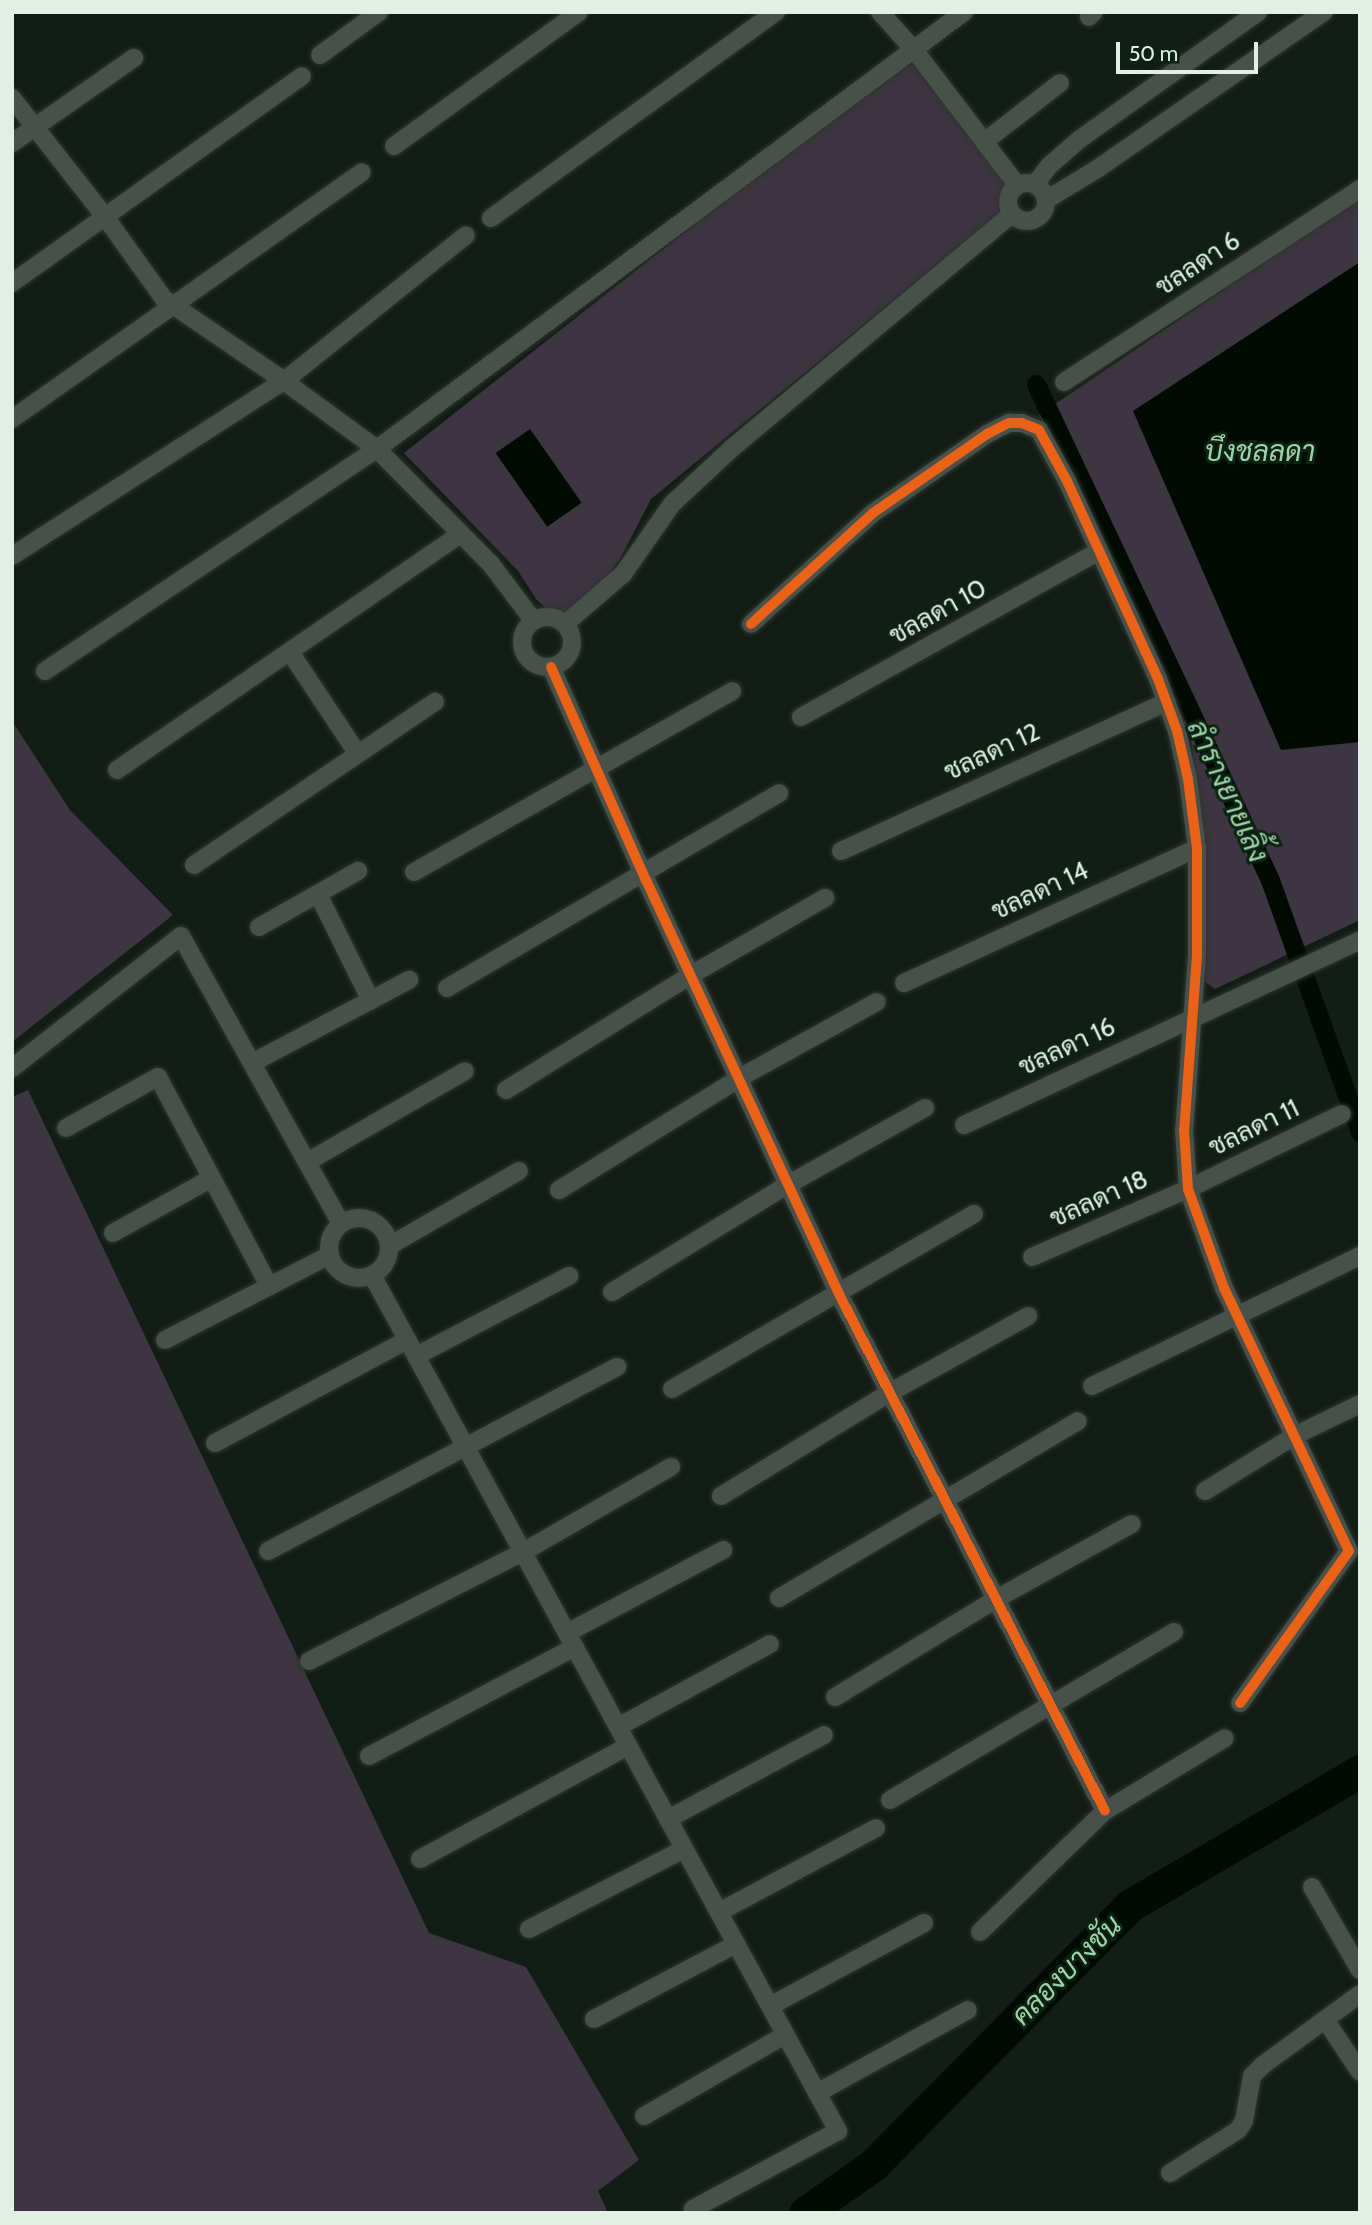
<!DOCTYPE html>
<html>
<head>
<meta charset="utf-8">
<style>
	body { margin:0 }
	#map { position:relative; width:1372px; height:2225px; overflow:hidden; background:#121d15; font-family:Cabin,Sarabun,sans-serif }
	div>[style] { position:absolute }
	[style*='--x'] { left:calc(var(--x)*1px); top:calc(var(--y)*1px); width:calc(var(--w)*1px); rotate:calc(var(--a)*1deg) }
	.green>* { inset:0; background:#3e3542 }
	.water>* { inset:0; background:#020b02; transform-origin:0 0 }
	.canal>* { height:19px; margin:-9.5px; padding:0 9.5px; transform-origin:9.5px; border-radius:9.5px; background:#020b02 }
	.river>* { height:33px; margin:-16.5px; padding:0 16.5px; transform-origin:16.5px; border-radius:16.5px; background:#020b02 }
	.roads { filter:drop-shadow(0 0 2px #2d352f) drop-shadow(0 0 2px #2d352f) }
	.minor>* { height:18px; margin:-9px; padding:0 9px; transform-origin:9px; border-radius:9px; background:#475049 }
	.minor>.ring { margin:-9px; padding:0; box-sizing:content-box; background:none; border:18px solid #475049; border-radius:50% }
	.cycleway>* { height:10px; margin:-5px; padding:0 5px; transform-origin:5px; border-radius:5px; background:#ea6118 }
	span { translate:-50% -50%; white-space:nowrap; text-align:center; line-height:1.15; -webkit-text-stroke:6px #0d2213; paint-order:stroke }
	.street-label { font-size:26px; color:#e2efe4 }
	.water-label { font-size:28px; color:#9fd4aa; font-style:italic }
	.frame { position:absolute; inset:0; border:14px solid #e2efe4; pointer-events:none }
	.scale { position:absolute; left:1116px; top:42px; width:142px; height:32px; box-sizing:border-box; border:4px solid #e2efe4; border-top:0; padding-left:9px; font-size:21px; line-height:24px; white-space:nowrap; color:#e2efe4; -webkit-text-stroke:5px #0d2213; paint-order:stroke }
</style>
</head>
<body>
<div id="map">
	<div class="green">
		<i style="clip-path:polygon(915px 51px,1005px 184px,999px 199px,1001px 212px,651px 499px,620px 559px,577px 615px,550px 612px,536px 599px,518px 571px,404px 453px)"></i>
		<i style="clip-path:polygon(1360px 197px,1360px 920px,1215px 989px,1205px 982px,1201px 857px,1192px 744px,1150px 624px,1039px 415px)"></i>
		<i style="clip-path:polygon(12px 721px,70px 810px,173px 915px,12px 1042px)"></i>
		<i style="clip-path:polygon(28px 1090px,429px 1933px,526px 1967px,639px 2160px,598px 2191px,608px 2213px,12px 2213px,12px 1097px)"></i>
	</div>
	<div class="water">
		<i style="clip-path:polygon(1360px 262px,1360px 742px,1281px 750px,1133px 411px)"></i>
		<i style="left:530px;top:429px;width:90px;height:42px;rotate:55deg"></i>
	</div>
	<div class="canal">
		<i style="--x:1036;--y:384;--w:548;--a:64.74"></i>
		<i style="--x:1270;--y:880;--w:268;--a:70.3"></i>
	</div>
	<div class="river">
		<i style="--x:805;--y:2213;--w:83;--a:-35.2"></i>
		<i style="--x:873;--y:2165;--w:364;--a:-45.3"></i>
		<i style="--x:1129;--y:1906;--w:268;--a:-30.3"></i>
	</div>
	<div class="roads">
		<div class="minor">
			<i style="--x:880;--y:12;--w:52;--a:48.1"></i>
			<i style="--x:915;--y:51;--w:168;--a:52.7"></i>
			<i style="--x:1089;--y:17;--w:7;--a:-45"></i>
			<i style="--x:320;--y:55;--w:73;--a:-36.1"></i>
			<i style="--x:12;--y:98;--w:152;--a:51.9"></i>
			<i style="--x:106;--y:218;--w:100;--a:54.4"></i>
			<i style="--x:164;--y:299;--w:145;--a:34.3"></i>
			<i style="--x:284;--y:381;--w:115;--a:36.2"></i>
			<i style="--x:377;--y:449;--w:161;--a:45.3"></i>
			<i style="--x:490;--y:563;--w:71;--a:53"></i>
			<i style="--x:984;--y:142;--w:96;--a:-37.8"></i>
			<i style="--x:12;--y:143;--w:149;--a:-34.9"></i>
			<i style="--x:394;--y:146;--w:228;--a:-35.9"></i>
			<i class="ring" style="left:1008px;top:183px;width:20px;height:20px"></i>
			<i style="--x:1035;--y:184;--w:24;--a:-52"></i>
			<i style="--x:1050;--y:165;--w:40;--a:-41"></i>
			<i style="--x:1080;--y:139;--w:219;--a:-35.5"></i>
			<i style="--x:1046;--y:200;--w:60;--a:-31.3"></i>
			<i style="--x:1097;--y:169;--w:276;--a:-34.7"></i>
			<i style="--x:491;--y:218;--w:352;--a:-35.9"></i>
			<i style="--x:12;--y:283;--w:356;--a:-35.5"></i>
			<i style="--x:1064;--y:382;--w:353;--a:-33.1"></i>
			<i style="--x:12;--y:419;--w:428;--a:-35.2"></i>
			<i style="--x:12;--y:556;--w:323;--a:-32.8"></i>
			<i style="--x:284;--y:381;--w:233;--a:-38.7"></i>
			<i class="ring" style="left:522px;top:617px;width:32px;height:32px"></i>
			<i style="--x:565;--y:624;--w:77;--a:-40.8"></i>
			<i style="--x:623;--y:574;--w:85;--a:-55"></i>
			<i style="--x:672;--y:504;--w:82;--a:-43"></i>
			<i style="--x:732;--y:448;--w:365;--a:-39.9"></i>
			<i style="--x:751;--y:624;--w:165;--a:-42.3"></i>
			<i style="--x:873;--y:513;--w:139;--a:-34.7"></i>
			<i style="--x:987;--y:434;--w:25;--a:-27"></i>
			<i style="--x:1009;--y:423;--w:13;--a:0"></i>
			<i style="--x:1022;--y:423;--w:18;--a:22"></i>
			<i style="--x:1039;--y:430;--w:58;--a:61.2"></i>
			<i style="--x:1067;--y:481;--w:218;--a:65.3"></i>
			<i style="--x:1158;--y:679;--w:55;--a:69.9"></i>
			<i style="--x:1177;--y:731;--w:49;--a:77.1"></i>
			<i style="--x:1188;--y:779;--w:70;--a:82.6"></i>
			<i style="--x:1197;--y:848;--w:107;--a:90"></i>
			<i style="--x:1197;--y:955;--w:175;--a:94.2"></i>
			<i style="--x:1184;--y:1130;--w:59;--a:86.1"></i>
			<i style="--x:1188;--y:1189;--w:105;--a:70"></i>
			<i style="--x:1224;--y:1288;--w:291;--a:64.6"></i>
			<i style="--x:1349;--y:1551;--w:187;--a:125.6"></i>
			<i style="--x:290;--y:652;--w:121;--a:56.4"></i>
			<i style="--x:551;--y:667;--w:233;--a:66"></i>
			<i style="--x:646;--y:880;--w:457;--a:65"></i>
			<i style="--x:839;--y:1294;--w:581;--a:62.77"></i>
			<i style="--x:45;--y:671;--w:399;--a:-33.8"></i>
			<i style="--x:377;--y:449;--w:732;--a:-36.67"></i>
			<i style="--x:801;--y:717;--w:340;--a:-29.1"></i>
			<i style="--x:117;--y:770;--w:417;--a:-34.5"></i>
			<i style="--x:841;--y:851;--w:358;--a:-24.6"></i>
			<i style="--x:194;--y:865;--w:291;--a:-34.1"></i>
			<i style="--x:414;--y:872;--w:366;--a:-29.6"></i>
			<i style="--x:318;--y:894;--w:119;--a:63.6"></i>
			<i style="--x:259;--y:927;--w:114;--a:-29.5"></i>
			<i style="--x:904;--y:983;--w:323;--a:-24.7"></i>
			<i style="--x:447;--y:988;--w:385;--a:-30.4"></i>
			<i style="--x:252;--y:1063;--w:178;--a:-27.9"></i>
			<i style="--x:12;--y:1068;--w:214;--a:-38"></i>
			<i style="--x:181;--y:936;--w:329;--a:60.9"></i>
			<i style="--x:506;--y:1090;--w:218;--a:-31.9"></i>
			<i style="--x:691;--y:975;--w:155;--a:-29.9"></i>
			<i style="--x:964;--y:1125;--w:437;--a:-25"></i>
			<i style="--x:66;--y:1128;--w:105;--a:-29"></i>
			<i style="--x:158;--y:1077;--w:237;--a:62"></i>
			<i style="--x:307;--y:1162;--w:182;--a:-29.9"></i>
			<i style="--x:559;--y:1190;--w:214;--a:-31.8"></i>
			<i style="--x:741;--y:1077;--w:155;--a:-28.9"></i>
			<i class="ring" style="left:329px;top:1218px;width:42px;height:42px"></i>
			<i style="--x:113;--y:1233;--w:113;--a:-29.1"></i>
			<i style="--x:389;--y:1246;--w:150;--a:-30"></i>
			<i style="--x:1032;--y:1257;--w:170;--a:-23.6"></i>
			<i style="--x:1188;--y:1189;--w:171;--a:-26"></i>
			<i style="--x:372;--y:1275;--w:975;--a:61.44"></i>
			<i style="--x:838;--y:2131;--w:165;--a:151.7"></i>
			<i style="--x:612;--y:1292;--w:207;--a:-31.4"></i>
			<i style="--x:789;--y:1184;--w:156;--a:-29.2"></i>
			<i style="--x:165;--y:1340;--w:186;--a:-27.3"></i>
			<i style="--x:416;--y:1356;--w:173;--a:-27.6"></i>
			<i style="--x:1092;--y:1386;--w:298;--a:-25.9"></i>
			<i style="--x:672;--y:1389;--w:349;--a:-30.1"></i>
			<i style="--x:215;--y:1443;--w:218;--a:-28.2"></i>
			<i style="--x:1205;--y:1491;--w:105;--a:-31.7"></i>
			<i style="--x:1294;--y:1436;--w:73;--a:-25.9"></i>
			<i style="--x:721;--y:1496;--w:199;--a:-31.5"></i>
			<i style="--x:891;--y:1392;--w:157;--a:-29"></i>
			<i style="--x:268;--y:1551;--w:395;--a:-27.8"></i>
			<i style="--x:779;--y:1598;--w:347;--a:-30.6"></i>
			<i style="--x:567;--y:1633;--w:177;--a:-28"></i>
			<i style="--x:309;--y:1661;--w:240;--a:-27"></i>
			<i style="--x:523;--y:1552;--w:171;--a:-29.9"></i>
			<i style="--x:835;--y:1697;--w:188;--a:-31.3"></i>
			<i style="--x:996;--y:1599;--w:155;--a:-28.9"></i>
			<i style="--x:618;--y:1727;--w:173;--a:-28.6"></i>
			<i style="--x:369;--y:1756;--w:233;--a:-27.9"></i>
			<i style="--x:890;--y:1800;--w:330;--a:-30.6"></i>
			<i style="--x:668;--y:1819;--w:177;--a:-28.3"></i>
			<i style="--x:420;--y:1859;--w:237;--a:-28.5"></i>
			<i style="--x:1312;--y:1887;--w:96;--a:60"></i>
			<i style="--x:719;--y:1912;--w:178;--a:-28.1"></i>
			<i style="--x:529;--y:1929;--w:174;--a:-27.3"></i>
			<i style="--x:980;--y:1932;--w:174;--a:-44.1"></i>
			<i style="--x:1105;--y:1811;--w:140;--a:-31.3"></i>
			<i style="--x:770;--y:2006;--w:175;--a:-28.3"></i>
			<i style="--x:594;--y:2019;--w:161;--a:-27.8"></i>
			<i style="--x:1326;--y:2021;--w:61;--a:56.3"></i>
			<i style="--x:817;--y:2093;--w:172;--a:-28.8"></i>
			<i style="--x:644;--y:2116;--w:163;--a:-29.9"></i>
			<i style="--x:1170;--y:2173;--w:80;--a:-32.3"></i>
			<i style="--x:1238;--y:2130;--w:11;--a:-56"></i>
			<i style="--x:1244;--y:2121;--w:46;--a:-79.9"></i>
			<i style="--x:1252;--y:2076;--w:16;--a:-45"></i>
			<i style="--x:1263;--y:2065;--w:120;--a:-36.2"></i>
		</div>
	</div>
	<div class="cycleway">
		<i style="--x:751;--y:624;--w:165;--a:-42.3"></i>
		<i style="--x:873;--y:513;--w:139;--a:-34.7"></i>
		<i style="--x:987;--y:434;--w:25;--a:-27"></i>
		<i style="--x:1009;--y:423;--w:13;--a:0"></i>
		<i style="--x:1022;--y:423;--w:18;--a:22"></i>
		<i style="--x:1039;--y:430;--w:58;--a:61.2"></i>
		<i style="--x:1067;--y:481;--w:218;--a:65.3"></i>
		<i style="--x:1158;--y:679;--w:55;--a:69.9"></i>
		<i style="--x:1177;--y:731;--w:49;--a:77.1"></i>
		<i style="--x:1188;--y:779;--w:70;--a:82.6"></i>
		<i style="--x:1197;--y:848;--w:107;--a:90"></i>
		<i style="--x:1197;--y:955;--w:175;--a:94.2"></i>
		<i style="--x:1184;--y:1130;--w:59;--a:86.1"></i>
		<i style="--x:1188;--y:1189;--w:105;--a:70"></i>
		<i style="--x:1224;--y:1288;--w:291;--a:64.6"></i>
		<i style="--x:1349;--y:1551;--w:187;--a:125.6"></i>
		<i style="--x:551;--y:667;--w:233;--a:66"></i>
		<i style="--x:646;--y:880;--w:457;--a:65"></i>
		<i style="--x:839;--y:1294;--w:581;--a:62.77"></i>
	</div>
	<div class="street-label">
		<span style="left:1198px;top:264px;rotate:-33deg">ชลลดา 6</span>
		<span style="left:938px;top:612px;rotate:-29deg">ชลลดา 10</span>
		<span style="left:992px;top:752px;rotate:-25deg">ชลลดา 12</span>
		<span style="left:1040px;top:891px;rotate:-25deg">ชลลดา 14</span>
		<span style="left:1067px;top:1047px;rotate:-25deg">ชลลดา 16</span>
		<span style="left:1254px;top:1128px;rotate:-26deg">ชลลดา 11</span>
		<span style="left:1099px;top:1199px;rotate:-24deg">ชลลดา 18</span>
	</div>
	<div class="water-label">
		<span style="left:1260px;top:451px">บึงชลลดา</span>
		<span style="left:1228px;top:791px;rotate:65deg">ลำรางยายเลิ้ง</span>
		<span style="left:1066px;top:1970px;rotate:-45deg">คลองบางชัน</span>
	</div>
	<div class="frame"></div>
	<div class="scale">50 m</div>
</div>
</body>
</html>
